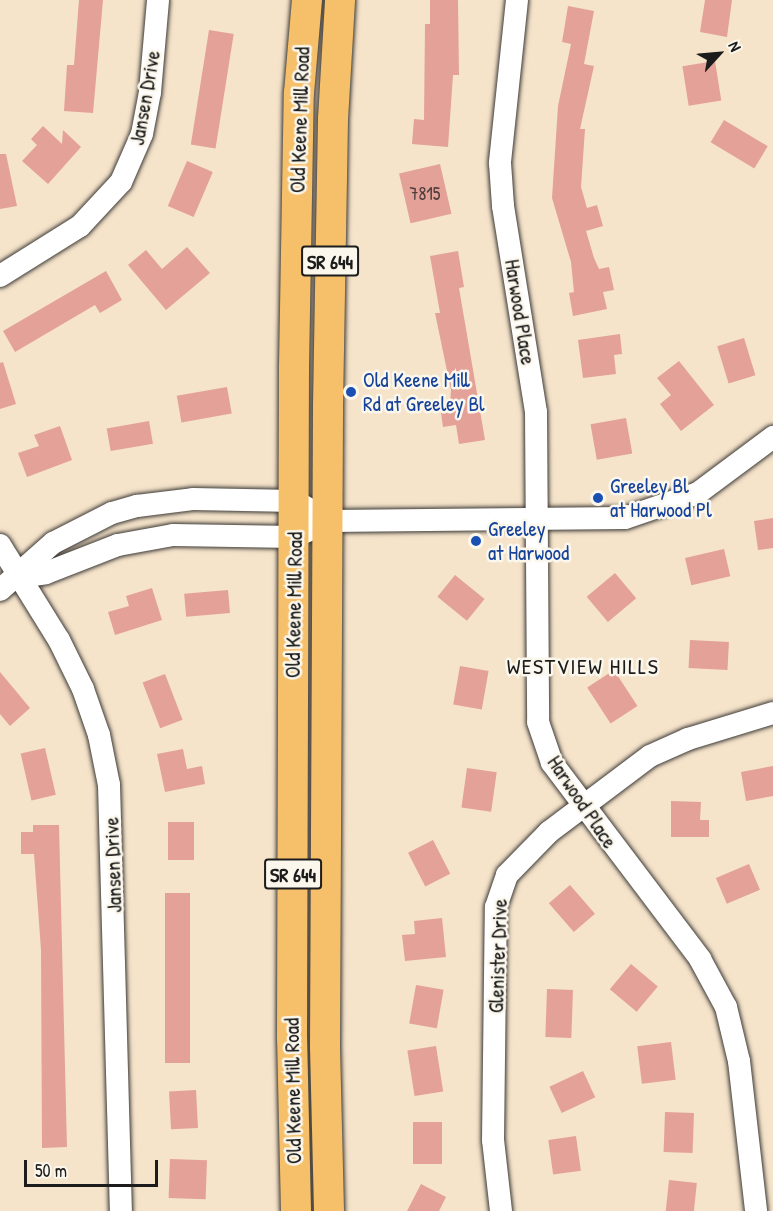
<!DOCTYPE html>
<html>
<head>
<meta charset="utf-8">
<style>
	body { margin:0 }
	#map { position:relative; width:773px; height:1211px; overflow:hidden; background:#f5e3ca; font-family:"Patrick Hand",sans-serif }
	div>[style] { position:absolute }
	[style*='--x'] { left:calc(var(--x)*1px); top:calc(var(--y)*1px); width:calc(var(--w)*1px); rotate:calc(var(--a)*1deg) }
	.building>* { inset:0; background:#e4a198; transform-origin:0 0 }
	.roads { filter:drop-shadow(0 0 2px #3d3a36) drop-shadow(0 0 2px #3d3a36) }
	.minor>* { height:22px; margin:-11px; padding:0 11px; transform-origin:11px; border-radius:11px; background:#fff }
	.major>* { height:30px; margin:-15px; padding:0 15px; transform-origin:15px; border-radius:15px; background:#f6c06b }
	.dots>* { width:16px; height:16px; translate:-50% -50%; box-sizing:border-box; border:3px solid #fbf7ec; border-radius:50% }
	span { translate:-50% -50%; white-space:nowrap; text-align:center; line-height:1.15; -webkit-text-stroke:5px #fbf7ec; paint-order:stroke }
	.number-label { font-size:18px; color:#4e3d3b }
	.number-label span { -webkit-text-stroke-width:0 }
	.shield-label span { padding:2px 4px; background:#fbf7ec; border:2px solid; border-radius:4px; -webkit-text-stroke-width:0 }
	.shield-label { font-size:20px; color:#1c1c1c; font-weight:700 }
	.street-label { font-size:21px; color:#1c1c1c }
	.transit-label { font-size:21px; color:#164399 }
	.left { translate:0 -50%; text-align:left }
	.neighbourhood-label { font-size:22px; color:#1c1c1c; letter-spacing:1.5px }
	.north { position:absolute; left:689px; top:24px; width:60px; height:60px; -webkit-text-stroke:4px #fbf7ec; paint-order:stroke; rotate:64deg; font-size:16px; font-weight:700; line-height:24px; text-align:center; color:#1c1c1c }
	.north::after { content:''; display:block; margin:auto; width:21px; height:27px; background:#1c1c1c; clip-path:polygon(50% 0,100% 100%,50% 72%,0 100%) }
	.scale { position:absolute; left:24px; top:1160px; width:134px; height:27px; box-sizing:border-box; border:3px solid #1c1c1c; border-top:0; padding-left:8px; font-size:18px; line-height:21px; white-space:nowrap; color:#1c1c1c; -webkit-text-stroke:4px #fbf7ec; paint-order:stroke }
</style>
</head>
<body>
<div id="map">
	<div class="building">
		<i style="clip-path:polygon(79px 0,103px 0,93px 113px,64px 111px,67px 65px,74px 65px)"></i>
		<i style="clip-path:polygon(430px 0,458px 0,459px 75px,453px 75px,448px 147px,412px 144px,414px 119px,424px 120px,425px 24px,430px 24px)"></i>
		<i style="clip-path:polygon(705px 0,732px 0,727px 37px,700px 32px)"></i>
		<i style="clip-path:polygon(568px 6px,594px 11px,584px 64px,594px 66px,580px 129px,585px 129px,581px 187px,587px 208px,597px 205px,603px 226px,586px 231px,594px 258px,599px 269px,609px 267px,614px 290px,603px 292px,607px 309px,573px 316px,569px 293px,574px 292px,571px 262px,552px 198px,558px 106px,571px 44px,562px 42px)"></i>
		<i style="left:209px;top:30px;width:25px;height:116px;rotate:9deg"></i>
		<i style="left:715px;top:61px;width:40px;height:33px;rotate:81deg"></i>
		<i style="left:724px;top:120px;width:51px;height:26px;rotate:31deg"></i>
		<i style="clip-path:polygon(43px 126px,62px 144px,63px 130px,81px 147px,48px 184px,22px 161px,37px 145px,31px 139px)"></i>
		<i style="clip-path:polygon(0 154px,6px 154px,17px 206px,0 209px)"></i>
		<i style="left:187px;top:161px;width:28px;height:49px;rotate:23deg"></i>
		<i style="left:440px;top:164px;width:51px;height:42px;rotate:77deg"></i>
		<i style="clip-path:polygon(187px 247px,210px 273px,166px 310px,128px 265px,146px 250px,162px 269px)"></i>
		<i style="clip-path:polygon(458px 251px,464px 287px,459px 288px,485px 440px,459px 444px,456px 425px,443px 427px,440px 406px,450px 405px,451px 390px,435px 313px,440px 313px,430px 256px)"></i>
		<i style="clip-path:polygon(106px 271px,122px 300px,100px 313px,95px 305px,15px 352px,3px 331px)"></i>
		<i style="clip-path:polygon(620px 334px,622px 354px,614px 355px,616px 374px,583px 378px,578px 340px)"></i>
		<i style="left:744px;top:338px;width:39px;height:28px;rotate:73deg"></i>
		<i style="clip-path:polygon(679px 361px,714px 405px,681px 431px,660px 404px,671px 395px,657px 378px)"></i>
		<i style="clip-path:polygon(3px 362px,16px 404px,0 409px,0 363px)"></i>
		<i style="left:227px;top:387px;width:27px;height:51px;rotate:80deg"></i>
		<i style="left:626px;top:418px;width:36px;height:36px;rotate:80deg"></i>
		<i style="left:149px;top:421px;width:23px;height:43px;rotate:80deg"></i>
		<i style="clip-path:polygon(60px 426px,72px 460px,27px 477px,18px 453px,39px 446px,34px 435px)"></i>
		<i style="clip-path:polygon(773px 518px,773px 548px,758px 550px,754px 521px)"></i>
		<i style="left:724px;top:549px;width:28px;height:40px;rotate:77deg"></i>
		<i style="left:615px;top:573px;width:33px;height:37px;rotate:50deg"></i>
		<i style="left:455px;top:575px;width:38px;height:28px;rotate:39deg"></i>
		<i style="clip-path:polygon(152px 588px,162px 620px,115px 635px,108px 612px,129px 606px,126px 596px)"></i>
		<i style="left:228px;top:590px;width:23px;height:44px;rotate:85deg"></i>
		<i style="left:690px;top:640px;width:39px;height:28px;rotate:3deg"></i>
		<i style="left:460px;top:666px;width:29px;height:39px;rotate:10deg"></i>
		<i style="left:614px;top:670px;width:43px;height:32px;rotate:57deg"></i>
		<i style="clip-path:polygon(0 672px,30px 708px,10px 726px,0 714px)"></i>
		<i style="left:165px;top:674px;width:49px;height:24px;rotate:69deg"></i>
		<i style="left:45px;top:748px;width:48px;height:25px;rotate:77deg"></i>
		<i style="clip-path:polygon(183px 749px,187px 769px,202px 766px,205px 784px,165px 792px,157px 754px)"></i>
		<i style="clip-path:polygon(773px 766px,773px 796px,746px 801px,741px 772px)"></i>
		<i style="left:467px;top:768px;width:30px;height:40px;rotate:8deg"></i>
		<i style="clip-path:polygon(671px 801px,701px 802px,700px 820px,709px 820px,709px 837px,671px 837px)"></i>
		<i style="left:168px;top:822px;width:26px;height:38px"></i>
		<i style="clip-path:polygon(33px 825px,59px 825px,67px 1147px,42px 1148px,41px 950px,34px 854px,21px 854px,21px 832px,33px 832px)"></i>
		<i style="left:433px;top:840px;width:38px;height:28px;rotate:63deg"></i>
		<i style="left:749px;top:864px;width:28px;height:36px;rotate:67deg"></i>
		<i style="left:570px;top:885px;width:38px;height:28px;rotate:49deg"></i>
		<i style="left:165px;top:893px;width:25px;height:170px"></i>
		<i style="clip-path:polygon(442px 918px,446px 957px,405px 961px,402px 935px,415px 934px,414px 921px)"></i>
		<i style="left:631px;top:964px;width:35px;height:33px;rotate:40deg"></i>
		<i style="left:416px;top:985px;width:28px;height:39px;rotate:10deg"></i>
		<i style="left:547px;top:989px;width:26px;height:48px;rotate:2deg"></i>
		<i style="left:671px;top:1042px;width:38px;height:34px;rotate:83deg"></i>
		<i style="left:436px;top:1046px;width:46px;height:29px;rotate:81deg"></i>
		<i style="left:583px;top:1071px;width:29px;height:37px;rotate:65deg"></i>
		<i style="left:196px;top:1090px;width:38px;height:27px;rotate:87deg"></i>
		<i style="left:665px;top:1112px;width:29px;height:40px;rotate:2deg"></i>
		<i style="left:413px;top:1122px;width:29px;height:42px"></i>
		<i style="left:576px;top:1136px;width:35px;height:28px;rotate:82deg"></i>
		<i style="left:170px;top:1159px;width:37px;height:39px;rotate:2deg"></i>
		<i style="left:669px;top:1180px;width:28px;height:31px;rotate:6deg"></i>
		<i style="clip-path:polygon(421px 1184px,446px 1197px,439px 1211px,407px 1211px)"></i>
	</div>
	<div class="roads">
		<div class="minor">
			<i style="--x:517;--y:0;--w:164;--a:96"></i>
			<i style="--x:500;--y:163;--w:43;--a:86"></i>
			<i style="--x:503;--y:206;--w:209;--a:80.9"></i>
			<i style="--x:536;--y:412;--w:310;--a:89.6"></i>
			<i style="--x:538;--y:722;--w:43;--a:71.1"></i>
			<i style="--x:552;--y:763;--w:246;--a:52.9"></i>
			<i style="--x:700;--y:959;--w:55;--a:61.6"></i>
			<i style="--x:726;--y:1007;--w:56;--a:76.5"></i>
			<i style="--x:739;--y:1061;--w:151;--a:83.5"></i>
			<i style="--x:0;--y:276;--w:94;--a:-32"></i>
			<i style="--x:80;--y:226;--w:60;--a:-47"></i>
			<i style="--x:121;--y:182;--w:52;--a:-66.4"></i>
			<i style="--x:142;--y:134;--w:43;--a:-79.2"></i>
			<i style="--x:150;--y:92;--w:92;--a:-85"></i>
			<i style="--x:0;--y:545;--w:112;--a:58.2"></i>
			<i style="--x:59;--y:640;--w:55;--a:63.9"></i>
			<i style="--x:83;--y:689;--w:49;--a:70.8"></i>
			<i style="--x:99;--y:735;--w:51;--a:78.7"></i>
			<i style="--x:109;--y:785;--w:426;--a:88.4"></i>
			<i style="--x:19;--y:577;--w:27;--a:-8"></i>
			<i style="--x:46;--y:573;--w:77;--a:-21.3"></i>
			<i style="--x:118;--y:545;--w:56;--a:-10.3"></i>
			<i style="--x:173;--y:535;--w:121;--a:0.9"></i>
			<i style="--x:294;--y:537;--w:39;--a:-24"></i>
			<i style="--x:330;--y:521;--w:295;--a:-0.6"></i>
			<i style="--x:625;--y:518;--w:77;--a:-18.9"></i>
			<i style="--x:698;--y:493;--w:94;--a:-36.7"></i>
			<i style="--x:0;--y:590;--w:71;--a:-41.6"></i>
			<i style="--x:53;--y:543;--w:66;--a:-27"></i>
			<i style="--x:112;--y:513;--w:26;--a:-16"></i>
			<i style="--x:137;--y:506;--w:56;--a:-7.1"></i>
			<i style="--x:193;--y:499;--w:102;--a:1.1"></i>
			<i style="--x:295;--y:501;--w:40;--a:29.7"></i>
			<i style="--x:501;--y:1211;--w:71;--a:-96.4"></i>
			<i style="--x:493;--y:1140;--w:233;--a:-89.3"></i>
			<i style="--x:496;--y:907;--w:34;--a:-71"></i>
			<i style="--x:507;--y:875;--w:60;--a:-45.7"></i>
			<i style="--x:549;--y:832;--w:126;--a:-37"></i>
			<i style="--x:650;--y:756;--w:42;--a:-24.1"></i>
			<i style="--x:688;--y:739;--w:89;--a:-17"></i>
		</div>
		<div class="major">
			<i style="--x:296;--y:1211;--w:173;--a:-91.3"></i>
			<i style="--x:292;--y:1038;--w:671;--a:-89.83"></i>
			<i style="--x:294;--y:367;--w:274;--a:-89"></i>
			<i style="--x:299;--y:93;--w:93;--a:-85.1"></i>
			<i style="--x:329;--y:1211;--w:165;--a:-91.4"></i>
			<i style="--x:325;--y:1046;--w:640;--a:-89.73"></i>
			<i style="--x:328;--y:406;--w:287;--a:-89"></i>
			<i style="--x:333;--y:119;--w:119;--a:-86.6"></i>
		</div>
	</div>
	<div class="dots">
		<i style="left:351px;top:392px;background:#1a4fb4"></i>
		<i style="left:598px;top:498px;background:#1a4fb4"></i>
		<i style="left:476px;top:541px;background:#1a4fb4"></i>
	</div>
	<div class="number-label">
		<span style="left:425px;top:194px">7815</span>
	</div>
	<div class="shield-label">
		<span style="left:330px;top:261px">SR 644</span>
		<span style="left:293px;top:874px">SR 644</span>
	</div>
	<div class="street-label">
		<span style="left:145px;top:98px;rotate:-80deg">Jansen Drive</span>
		<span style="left:300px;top:120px;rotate:-88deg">Old Keene Mill Road</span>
		<span style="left:520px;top:312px;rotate:81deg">Harwood Place</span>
		<span style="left:294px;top:605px;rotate:-89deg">Old Keene Mill Road</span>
		<span style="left:582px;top:802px;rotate:56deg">Harwood Place</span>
		<span style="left:113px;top:865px;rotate:-92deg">Jansen Drive</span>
		<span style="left:498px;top:956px;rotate:-88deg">Glenister Drive</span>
		<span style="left:293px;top:1091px;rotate:-91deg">Old Keene Mill Road</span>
	</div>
	<div class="transit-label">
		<span class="left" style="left:363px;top:392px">Old Keene Mill<br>Rd at Greeley Bl</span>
		<span class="left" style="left:610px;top:498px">Greeley Bl<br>at Harwood Pl</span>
		<span class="left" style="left:488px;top:541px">Greeley<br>at Harwood</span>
	</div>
	<div class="neighbourhood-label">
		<span style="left:583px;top:667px">WESTVIEW HILLS</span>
	</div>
	<div class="north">N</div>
	<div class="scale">50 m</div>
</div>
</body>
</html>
